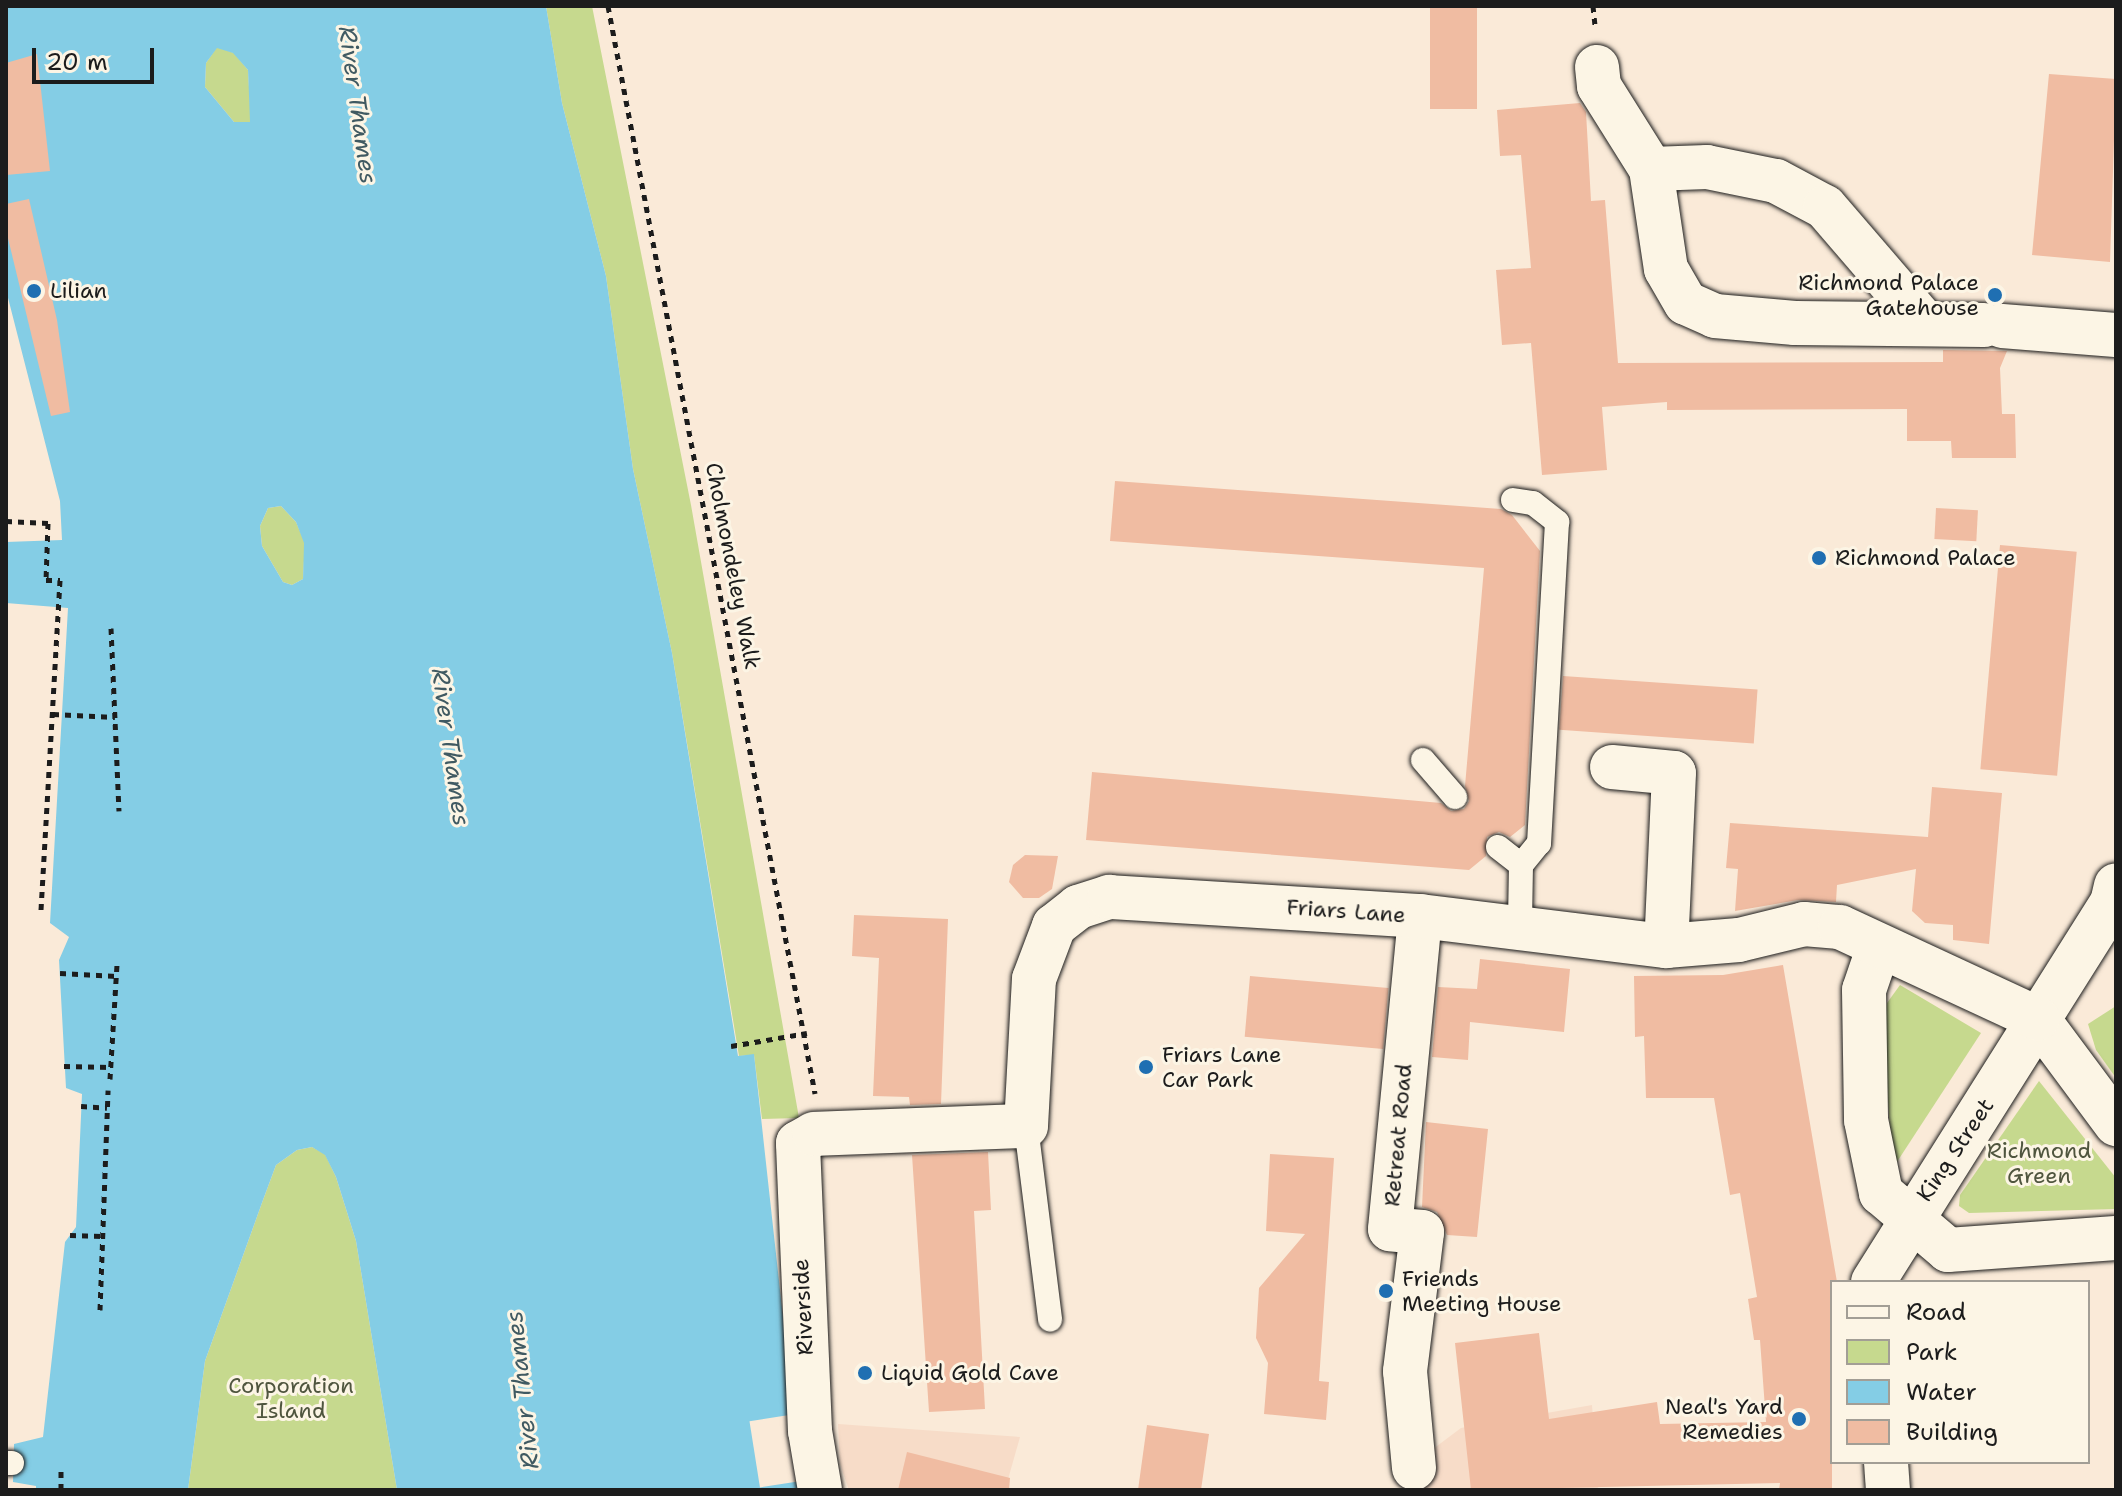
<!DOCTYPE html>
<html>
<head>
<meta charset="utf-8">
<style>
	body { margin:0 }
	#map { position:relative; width:2122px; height:1496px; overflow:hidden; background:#faead8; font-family:"Shantell Sans",sans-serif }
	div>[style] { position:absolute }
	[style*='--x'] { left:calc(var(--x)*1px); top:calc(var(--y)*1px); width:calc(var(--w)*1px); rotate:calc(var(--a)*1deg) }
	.built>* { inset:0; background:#f7dcc8 }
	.green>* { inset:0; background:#c6d98e }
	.water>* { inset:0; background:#84cde5 }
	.pier>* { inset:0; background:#faead8; transform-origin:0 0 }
	.building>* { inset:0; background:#f0bca2; transform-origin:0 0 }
	.path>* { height:5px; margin-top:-2.5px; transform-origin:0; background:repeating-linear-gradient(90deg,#1c1c1c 0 6px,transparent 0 12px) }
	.roads { filter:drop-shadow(0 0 2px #1c1c1c) drop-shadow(0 0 2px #1c1c1c) }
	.service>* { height:24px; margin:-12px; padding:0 12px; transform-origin:12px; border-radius:12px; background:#fcf5e5 }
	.minor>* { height:44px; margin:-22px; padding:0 22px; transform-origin:22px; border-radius:22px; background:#fcf5e5 }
	.dots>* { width:22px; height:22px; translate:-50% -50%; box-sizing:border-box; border:4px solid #fcf5e5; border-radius:50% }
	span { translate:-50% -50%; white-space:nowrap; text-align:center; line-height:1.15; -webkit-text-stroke:6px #fcf5e5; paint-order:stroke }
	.poi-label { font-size:22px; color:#1c1c1c }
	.right { translate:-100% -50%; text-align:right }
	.left { translate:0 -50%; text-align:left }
	.street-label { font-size:22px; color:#1c1c1c }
	.park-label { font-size:22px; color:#4f553e }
	.water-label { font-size:24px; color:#405a62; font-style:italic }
	.frame { position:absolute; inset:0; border:8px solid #1c1c1c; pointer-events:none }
	.legend { position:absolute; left:1830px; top:1280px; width:260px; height:184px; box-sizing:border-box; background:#fcf5e5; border:2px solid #a29e95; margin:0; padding:10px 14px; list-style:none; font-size:24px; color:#1c1c1c }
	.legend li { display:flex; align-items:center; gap:16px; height:40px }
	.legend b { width:40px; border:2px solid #a29e95 }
	.scale { position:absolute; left:32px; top:48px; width:122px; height:36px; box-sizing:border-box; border:4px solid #1c1c1c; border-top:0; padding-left:10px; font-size:24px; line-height:28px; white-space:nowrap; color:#1c1c1c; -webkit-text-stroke:6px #fcf5e5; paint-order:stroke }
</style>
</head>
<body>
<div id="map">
	<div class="built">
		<i style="clip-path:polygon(1592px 1405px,1598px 1490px,1411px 1490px,1401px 1473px,1461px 1428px)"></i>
		<i style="clip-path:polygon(838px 1424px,1020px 1437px,1005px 1490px,849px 1490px,840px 1464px)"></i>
	</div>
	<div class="green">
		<i style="clip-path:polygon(546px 6px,592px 6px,691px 505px,799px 1118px,762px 1119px,754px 1055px,739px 1056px,672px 653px,633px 469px,606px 276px,562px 103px)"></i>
		<i style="clip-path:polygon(217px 47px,234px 53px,248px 70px,251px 122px,234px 122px,205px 87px,206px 63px)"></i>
		<i style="clip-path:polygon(281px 506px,296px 522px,305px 543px,303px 579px,292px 585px,283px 582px,262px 546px,260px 526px,268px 508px)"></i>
		<i style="clip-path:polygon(1900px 985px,1981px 1033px,1893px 1168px,1883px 1032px,1887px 1003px)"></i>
		<i style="clip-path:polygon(2116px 1006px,2116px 1078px,2096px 1050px,2088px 1024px)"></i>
		<i style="clip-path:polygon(2039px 1081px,2116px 1178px,2116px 1209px,1969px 1213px,1959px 1206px,1960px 1195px)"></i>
		<i style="clip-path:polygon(312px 1147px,325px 1154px,336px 1177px,356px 1241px,397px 1490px,188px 1490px,205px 1361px,263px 1200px,276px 1165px,297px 1150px)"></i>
	</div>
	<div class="water">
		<i style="clip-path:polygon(evenodd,6px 6px,546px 6px,562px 103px,606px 276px,633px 469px,672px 653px,738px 1056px,754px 1054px,802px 1490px,397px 1490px,356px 1241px,336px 1177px,325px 1155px,312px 1147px,297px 1150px,276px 1165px,263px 1200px,205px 1361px,188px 1490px,36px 1490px,36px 1486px,13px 1482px,14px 1444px,43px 1437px,65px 1242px,76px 1227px,82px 1094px,66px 1088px,59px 960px,69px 937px,50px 923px,68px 608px,6px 603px,6px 542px,62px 540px,60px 501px,6px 290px,6px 6px,217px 48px,233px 53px,248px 70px,250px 122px,234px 122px,205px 87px,206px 63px,217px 48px,6px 6px,281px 506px,296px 522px,304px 543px,303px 579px,292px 585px,283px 582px,262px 546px,260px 526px,268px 508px,281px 506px)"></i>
	</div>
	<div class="pier">
		<i style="left:789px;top:1415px;width:67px;height:40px;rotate:81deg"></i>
	</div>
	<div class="building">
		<i style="left:1430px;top:6px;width:47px;height:103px"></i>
		<i style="clip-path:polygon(37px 54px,50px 171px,6px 175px,6px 63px)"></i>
		<i style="clip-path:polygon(2049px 74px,2116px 79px,2110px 262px,2032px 255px)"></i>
		<i style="clip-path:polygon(1580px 103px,1586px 112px,1591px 201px,1605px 200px,1618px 363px,1943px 362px,1943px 350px,2007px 351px,2000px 368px,2002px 414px,2015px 414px,2016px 458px,1952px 458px,1951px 441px,1907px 441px,1907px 409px,1667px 410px,1667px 402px,1602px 407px,1607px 470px,1542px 475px,1531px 343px,1502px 345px,1496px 270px,1531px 268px,1521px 155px,1500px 156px,1497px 110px)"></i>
		<i style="clip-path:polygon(29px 199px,57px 320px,70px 412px,51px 416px,6px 230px,6px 204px)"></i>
		<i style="clip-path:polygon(1115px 481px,1501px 509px,1512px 515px,1540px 551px,1525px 825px,1510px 837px,1499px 832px,1487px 837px,1486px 856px,1469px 870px,1086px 840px,1092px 772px,1441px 803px,1451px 811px,1464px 809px,1469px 801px,1465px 786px,1484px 568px,1110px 541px)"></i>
		<i style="left:1936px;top:508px;width:42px;height:31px;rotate:3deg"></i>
		<i style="left:2000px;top:545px;width:77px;height:225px;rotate:5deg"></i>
		<i style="left:1563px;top:676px;width:195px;height:54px;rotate:4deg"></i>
		<i style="clip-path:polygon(1932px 787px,2002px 793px,1989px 944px,1953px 940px,1953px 925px,1925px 923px,1912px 911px,1916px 869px,1837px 885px,1836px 902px,1798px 900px,1735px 911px,1738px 869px,1726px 868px,1730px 823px,1928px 837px)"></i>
		<i style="clip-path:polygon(1025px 855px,1058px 856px,1052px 889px,1039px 898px,1023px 898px,1009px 882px,1013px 865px)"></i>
		<i style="clip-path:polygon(854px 915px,948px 919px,941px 1104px,910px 1105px,909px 1097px,873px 1096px,879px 958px,852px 956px)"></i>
		<i style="clip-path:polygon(1480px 959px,1570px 969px,1564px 1032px,1470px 1022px,1468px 1060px,1432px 1057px,1438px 987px,1477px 989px)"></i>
		<i style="clip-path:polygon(1783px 965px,1837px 1282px,1832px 1282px,1832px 1490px,1779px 1490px,1780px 1483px,1471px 1490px,1455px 1343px,1539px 1333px,1549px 1419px,1657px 1402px,1660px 1424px,1766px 1422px,1760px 1340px,1754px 1340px,1748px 1299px,1757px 1297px,1740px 1193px,1730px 1195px,1714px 1098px,1646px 1098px,1644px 1036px,1635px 1037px,1634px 976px,1723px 975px)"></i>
		<i style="left:1250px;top:976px;width:139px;height:61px;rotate:5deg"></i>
		<i style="clip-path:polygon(1426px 1122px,1488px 1129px,1477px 1237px,1447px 1235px,1437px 1212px,1422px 1207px)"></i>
		<i style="clip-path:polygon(988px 1152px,991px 1210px,974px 1211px,985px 1409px,929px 1412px,912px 1155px)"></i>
		<i style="clip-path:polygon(1270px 1154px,1334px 1158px,1319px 1381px,1329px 1382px,1326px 1420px,1264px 1414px,1268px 1363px,1256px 1338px,1259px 1288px,1305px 1234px,1266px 1231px)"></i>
		<i style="clip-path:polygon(1147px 1425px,1209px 1434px,1201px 1490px,1138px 1490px)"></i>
		<i style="clip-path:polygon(907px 1452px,1010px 1478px,1009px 1490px,898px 1490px)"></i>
	</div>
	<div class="path">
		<i style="--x:608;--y:6;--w:1107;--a:79.22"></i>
		<i style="--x:1593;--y:6;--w:20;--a:84"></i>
		<i style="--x:6;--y:521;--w:42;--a:2.7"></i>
		<i style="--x:48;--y:523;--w:57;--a:92"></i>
		<i style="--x:46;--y:580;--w:14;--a:0"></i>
		<i style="--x:60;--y:580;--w:332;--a:93.3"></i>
		<i style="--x:111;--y:628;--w:183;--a:87.5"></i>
		<i style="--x:53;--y:714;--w:62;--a:2.8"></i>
		<i style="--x:60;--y:973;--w:57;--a:3"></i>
		<i style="--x:731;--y:1046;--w:77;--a:-9.7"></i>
		<i style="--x:64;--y:1066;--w:47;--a:1.2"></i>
		<i style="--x:110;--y:1079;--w:114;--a:-86.5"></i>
		<i style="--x:81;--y:1106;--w:26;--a:4"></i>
		<i style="--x:70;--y:1235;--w:32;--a:2"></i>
		<i style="--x:100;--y:1310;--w:220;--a:-87.9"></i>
		<i style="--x:61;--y:1490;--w:22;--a:-90"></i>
	</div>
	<div class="roads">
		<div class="service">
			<i style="--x:1513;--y:500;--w:20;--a:9"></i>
			<i style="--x:1533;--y:503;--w:31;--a:38"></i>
			<i style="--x:1557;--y:522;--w:322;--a:93.2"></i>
			<i style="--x:1539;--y:843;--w:28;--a:129"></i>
			<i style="--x:1521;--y:865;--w:60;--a:91"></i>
			<i style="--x:1423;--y:760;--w:49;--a:49.1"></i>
			<i style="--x:1498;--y:847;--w:29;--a:38"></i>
			<i style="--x:1026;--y:1126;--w:195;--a:82.9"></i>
			<i style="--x:6;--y:1463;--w:6;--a:0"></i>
		</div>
		<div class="minor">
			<i style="--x:1597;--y:67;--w:19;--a:84"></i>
			<i style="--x:1599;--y:86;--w:98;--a:57.9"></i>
			<i style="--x:1651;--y:169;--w:56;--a:-2"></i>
			<i style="--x:1707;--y:167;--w:70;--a:11.5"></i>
			<i style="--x:1776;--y:181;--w:55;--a:28"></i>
			<i style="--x:1825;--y:207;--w:152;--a:49.3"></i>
			<i style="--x:1651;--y:169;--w:101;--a:81.5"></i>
			<i style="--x:1666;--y:269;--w:39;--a:60"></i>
			<i style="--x:1686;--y:303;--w:32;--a:24"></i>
			<i style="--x:1715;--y:316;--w:80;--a:5"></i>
			<i style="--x:1795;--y:323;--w:189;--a:0.6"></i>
			<i style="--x:2002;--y:326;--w:114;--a:4.5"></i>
			<i style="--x:1612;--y:767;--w:62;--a:5.5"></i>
			<i style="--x:1674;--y:773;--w:173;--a:92.6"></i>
			<i style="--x:1879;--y:946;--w:46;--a:108.8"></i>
			<i style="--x:1864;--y:990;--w:130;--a:89.1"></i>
			<i style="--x:1866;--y:1120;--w:75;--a:78.4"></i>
			<i style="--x:1881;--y:1193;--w:88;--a:40.4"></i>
			<i style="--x:1948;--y:1250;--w:168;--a:-4.1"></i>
			<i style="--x:2038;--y:1019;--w:131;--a:53.4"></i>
			<i style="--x:1873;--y:1282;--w:448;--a:-57.8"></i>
			<i style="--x:2112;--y:903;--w:18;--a:-77"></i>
			<i style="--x:1886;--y:1462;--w:28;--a:86"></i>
			<i style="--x:1414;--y:1468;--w:97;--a:-95.3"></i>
			<i style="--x:1405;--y:1371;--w:140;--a:-83"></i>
			<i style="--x:1422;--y:1232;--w:32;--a:-175"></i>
			<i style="--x:1390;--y:1229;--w:314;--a:-84.5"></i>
			<i style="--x:820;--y:1490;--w:60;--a:-99.6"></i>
			<i style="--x:810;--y:1431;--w:288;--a:-92.4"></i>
			<i style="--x:798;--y:1143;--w:18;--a:-29"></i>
			<i style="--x:814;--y:1134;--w:212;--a:-2.2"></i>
			<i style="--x:1026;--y:1126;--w:147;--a:-86.9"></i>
			<i style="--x:1034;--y:979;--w:57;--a:-69.3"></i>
			<i style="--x:1054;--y:926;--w:31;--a:-38"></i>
			<i style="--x:1078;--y:907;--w:33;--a:-18"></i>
			<i style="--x:1109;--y:897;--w:312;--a:3.5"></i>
			<i style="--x:1420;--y:916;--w:248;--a:7"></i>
			<i style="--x:1666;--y:946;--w:73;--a:-4.7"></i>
			<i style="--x:1739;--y:940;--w:67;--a:-13.8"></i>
			<i style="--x:1804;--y:924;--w:36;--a:5"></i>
			<i style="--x:1840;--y:927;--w:218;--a:24.9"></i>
		</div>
	</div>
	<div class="dots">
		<i style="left:34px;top:291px;background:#1f6fb2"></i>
		<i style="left:1995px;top:295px;background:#1f6fb2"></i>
		<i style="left:1819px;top:558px;background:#1f6fb2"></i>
		<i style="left:1146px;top:1067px;background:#1f6fb2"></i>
		<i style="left:1386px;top:1291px;background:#1f6fb2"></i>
		<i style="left:865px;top:1373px;background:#1f6fb2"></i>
		<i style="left:1799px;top:1419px;background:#1f6fb2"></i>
	</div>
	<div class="poi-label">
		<span class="right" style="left:1979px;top:295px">Richmond Palace<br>Gatehouse</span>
		<span class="left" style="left:50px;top:291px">Lilian</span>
		<span class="left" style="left:1835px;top:558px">Richmond Palace</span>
		<span class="left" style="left:1162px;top:1067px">Friars Lane<br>Car Park</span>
		<span class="left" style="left:1402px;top:1291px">Friends<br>Meeting House</span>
		<span class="left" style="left:881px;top:1373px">Liquid Gold Cave</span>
		<span class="right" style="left:1783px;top:1419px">Neal's Yard<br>Remedies</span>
	</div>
	<div class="street-label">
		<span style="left:733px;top:566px;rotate:79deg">Cholmondeley Walk</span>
		<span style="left:1346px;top:911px;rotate:4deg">Friars Lane</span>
		<span style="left:1398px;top:1135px;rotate:-85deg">Retreat Road</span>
		<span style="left:1955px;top:1150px;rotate:-56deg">King Street</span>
		<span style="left:803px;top:1307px;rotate:-93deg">Riverside</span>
	</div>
	<div class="park-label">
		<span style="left:2039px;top:1163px">Richmond<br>Green</span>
		<span style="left:291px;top:1398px">Corporation<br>Island</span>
	</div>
	<div class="water-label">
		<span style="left:357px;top:105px;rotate:82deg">River Thames</span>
		<span style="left:450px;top:747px;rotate:82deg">River Thames</span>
		<span style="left:523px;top:1390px;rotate:-96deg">River Thames</span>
	</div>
	<div class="frame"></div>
	<ul class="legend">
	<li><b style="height:10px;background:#fcf5e5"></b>Road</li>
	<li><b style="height:22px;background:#c6d98e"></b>Park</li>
	<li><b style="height:22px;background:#84cde5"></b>Water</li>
	<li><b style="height:22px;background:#f0bca2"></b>Building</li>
	</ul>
	<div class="scale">20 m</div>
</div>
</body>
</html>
